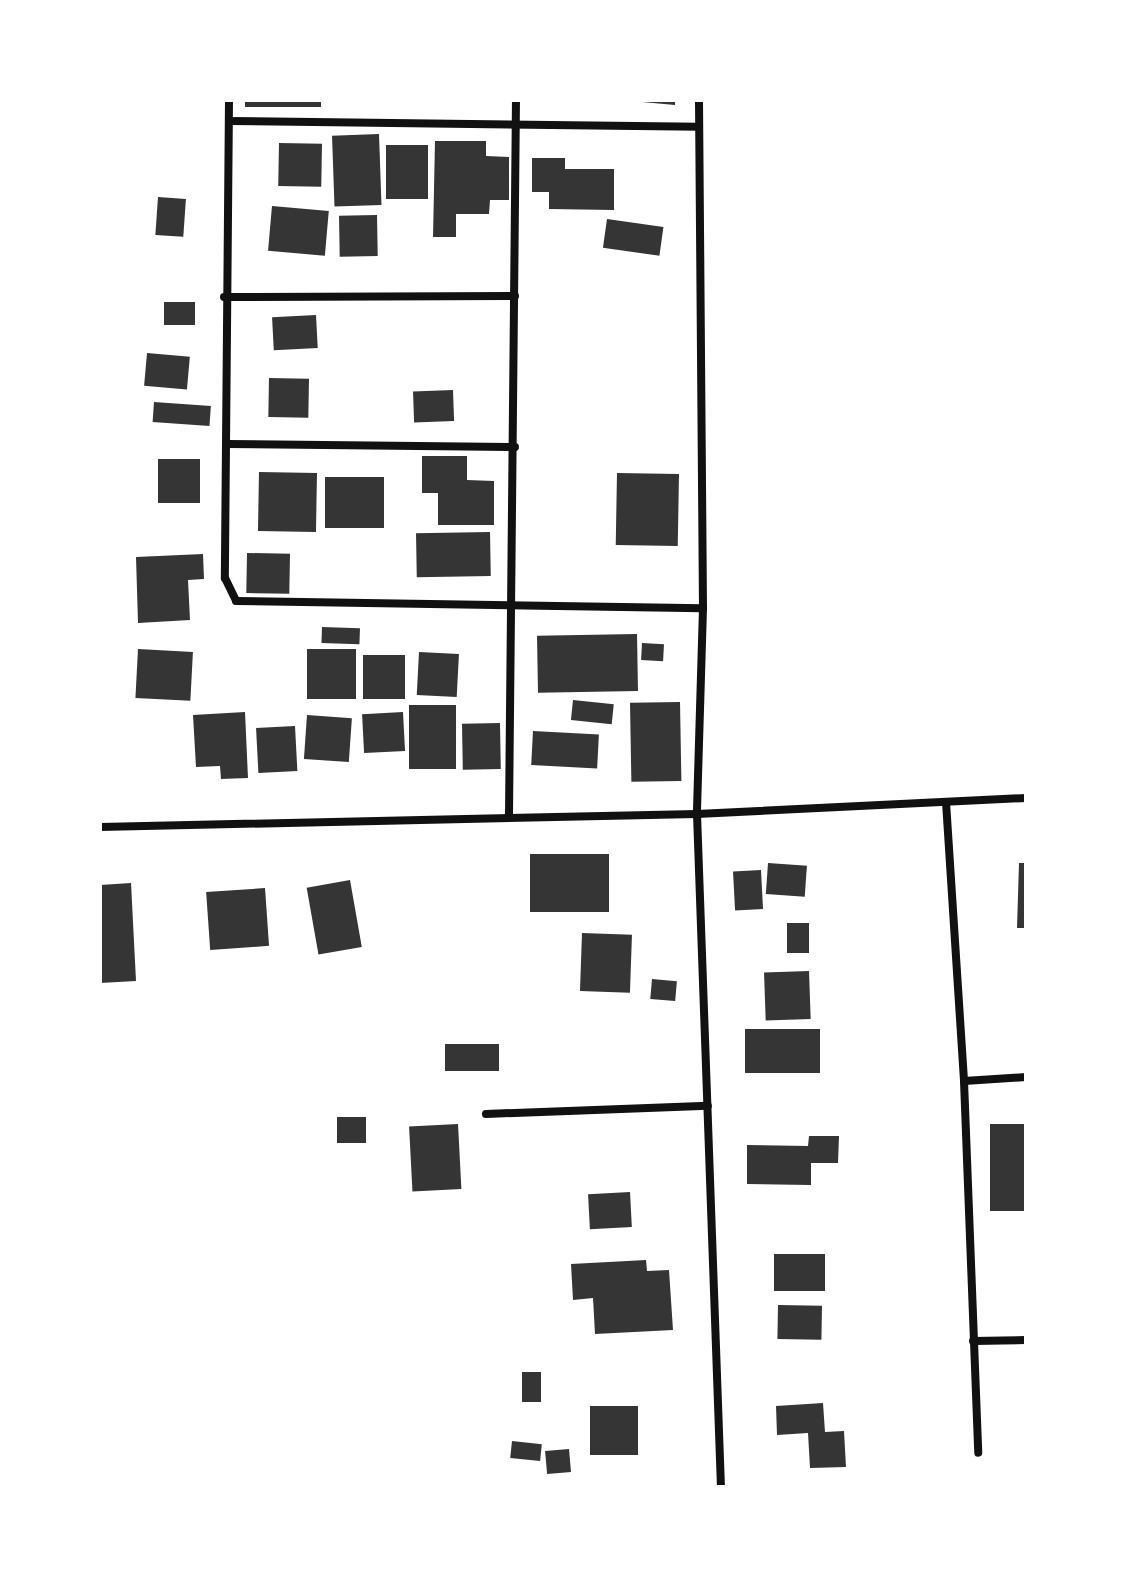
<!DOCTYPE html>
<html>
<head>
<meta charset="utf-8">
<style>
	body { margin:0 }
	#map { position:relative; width:1126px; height:1587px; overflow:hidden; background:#fff; font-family:"Fira Sans",sans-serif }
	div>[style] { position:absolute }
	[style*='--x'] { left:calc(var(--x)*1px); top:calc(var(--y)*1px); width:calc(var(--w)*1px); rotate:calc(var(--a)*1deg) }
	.building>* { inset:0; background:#353535; transform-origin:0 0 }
	.minor>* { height:8px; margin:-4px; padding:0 4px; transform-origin:4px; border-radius:4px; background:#111 }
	span { translate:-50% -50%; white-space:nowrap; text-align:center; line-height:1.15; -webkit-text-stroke:8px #fff; paint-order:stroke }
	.frame { position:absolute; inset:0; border:102px solid #fff; pointer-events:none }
</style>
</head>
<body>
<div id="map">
	<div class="building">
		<i style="left:245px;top:100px;width:76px;height:7px"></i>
		<i style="clip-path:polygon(620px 100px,675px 100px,675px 105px)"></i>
		<i style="left:379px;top:134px;width:71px;height:47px;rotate:88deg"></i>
		<i style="clip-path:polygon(435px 141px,486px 141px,486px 156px,509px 157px,509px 200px,490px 200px,489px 214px,456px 214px,456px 237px,433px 237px)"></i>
		<i style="left:279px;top:143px;width:43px;height:43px;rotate:1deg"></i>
		<i style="left:386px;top:145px;width:42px;height:54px"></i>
		<i style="clip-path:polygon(532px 158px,565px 158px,565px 169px,614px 169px,614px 210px,549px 209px,549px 192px,532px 192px)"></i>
		<i style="left:158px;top:197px;width:28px;height:38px;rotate:4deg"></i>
		<i style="left:272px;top:206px;width:57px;height:45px;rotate:5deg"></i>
		<i style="left:377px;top:215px;width:41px;height:38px;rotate:89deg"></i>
		<i style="left:607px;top:219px;width:57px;height:29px;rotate:8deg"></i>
		<i style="left:164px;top:302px;width:31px;height:23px"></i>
		<i style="left:316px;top:315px;width:33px;height:44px;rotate:87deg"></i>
		<i style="left:147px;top:353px;width:43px;height:33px;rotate:5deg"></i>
		<i style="left:269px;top:378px;width:40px;height:39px;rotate:1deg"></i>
		<i style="left:453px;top:390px;width:31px;height:40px;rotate:88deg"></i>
		<i style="left:154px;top:402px;width:57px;height:20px;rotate:4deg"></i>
		<i style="clip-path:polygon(422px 456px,467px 456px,467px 480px,494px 481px,494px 525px,438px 525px,438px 493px,422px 493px)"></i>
		<i style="left:158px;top:459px;width:42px;height:44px"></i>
		<i style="left:259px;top:472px;width:58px;height:59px;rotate:1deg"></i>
		<i style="left:617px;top:473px;width:62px;height:72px;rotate:1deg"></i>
		<i style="left:325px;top:477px;width:59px;height:51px"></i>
		<i style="left:490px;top:532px;width:44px;height:74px;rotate:89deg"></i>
		<i style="left:247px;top:553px;width:43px;height:40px;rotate:1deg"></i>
		<i style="clip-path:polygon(203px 554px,204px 579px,188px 580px,190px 620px,138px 623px,136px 557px)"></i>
		<i style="left:322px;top:627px;width:38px;height:16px;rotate:2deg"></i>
		<i style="left:637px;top:634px;width:57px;height:100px;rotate:89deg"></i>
		<i style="left:642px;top:643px;width:22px;height:17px;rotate:3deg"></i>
		<i style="left:138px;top:649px;width:55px;height:49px;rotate:3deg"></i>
		<i style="left:307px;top:649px;width:49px;height:50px"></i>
		<i style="left:419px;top:652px;width:40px;height:43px;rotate:3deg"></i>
		<i style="left:405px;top:655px;width:44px;height:42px;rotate:90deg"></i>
		<i style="left:573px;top:700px;width:41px;height:20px;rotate:6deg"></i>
		<i style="left:680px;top:702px;width:79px;height:50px;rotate:89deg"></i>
		<i style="left:409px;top:705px;width:47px;height:64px"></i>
		<i style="clip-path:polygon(245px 712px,248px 778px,221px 779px,220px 766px,196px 767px,193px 715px)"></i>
		<i style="left:403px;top:712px;width:39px;height:41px;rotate:87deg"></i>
		<i style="left:307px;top:715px;width:45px;height:44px;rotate:4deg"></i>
		<i style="left:500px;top:723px;width:46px;height:38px;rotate:89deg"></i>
		<i style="left:295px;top:726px;width:45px;height:39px;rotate:87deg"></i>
		<i style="left:533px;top:731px;width:66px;height:34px;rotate:3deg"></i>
		<i style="left:530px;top:854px;width:79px;height:58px"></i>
		<i style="left:768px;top:863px;width:39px;height:31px;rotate:4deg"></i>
		<i style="clip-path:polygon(1019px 863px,1026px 863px,1026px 928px,1017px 928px)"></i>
		<i style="left:761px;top:870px;width:39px;height:28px;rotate:87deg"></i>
		<i style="left:350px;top:880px;width:68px;height:44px;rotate:80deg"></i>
		<i style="clip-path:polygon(131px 883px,136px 981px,100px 983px,100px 885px)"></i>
		<i style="left:265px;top:888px;width:58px;height:59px;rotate:86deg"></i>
		<i style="left:787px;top:923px;width:22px;height:30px"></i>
		<i style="left:582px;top:933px;width:50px;height:58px;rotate:2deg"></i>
		<i style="left:809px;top:971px;width:48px;height:45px;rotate:88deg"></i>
		<i style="left:652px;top:979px;width:25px;height:20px;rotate:5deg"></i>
		<i style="left:820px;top:1029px;width:44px;height:75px;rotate:90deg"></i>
		<i style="left:499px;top:1044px;width:27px;height:54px;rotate:90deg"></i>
		<i style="left:337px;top:1117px;width:29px;height:26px"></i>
		<i style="left:458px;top:1124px;width:65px;height:49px;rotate:87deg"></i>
		<i style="left:990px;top:1124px;width:36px;height:87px"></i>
		<i style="clip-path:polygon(809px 1136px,839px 1136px,838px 1163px,811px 1163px,811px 1185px,747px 1184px,747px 1145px,808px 1146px)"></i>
		<i style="left:630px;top:1192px;width:35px;height:42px;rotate:87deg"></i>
		<i style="left:774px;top:1254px;width:51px;height:37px"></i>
		<i style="clip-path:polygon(646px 1260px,647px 1271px,669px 1270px,673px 1330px,595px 1334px,593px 1298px,573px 1300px,571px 1264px)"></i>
		<i style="left:778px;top:1305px;width:44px;height:34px;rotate:1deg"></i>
		<i style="left:522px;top:1372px;width:19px;height:30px"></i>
		<i style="clip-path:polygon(823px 1403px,825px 1432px,844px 1431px,846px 1467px,810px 1468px,808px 1433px,777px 1435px,776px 1406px)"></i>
		<i style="left:590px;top:1406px;width:48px;height:49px"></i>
		<i style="left:512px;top:1441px;width:30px;height:17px;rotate:6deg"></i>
		<i style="left:569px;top:1449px;width:23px;height:24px;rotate:85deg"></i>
	</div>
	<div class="minor">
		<i style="--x:229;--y:100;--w:478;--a:90.5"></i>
		<i style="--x:225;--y:578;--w:25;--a:64"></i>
		<i style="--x:236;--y:601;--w:467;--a:0.9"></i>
		<i style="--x:699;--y:100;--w:508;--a:89.55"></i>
		<i style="--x:703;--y:608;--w:206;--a:91.7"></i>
		<i style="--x:697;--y:814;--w:673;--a:87.96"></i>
		<i style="--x:229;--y:121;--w:470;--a:0.7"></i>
		<i style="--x:224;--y:297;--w:291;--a:-0.2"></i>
		<i style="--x:227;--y:444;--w:288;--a:0.6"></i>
		<i style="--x:946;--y:802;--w:280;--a:86.3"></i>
		<i style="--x:964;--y:1081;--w:372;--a:87.8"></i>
		<i style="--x:509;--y:815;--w:715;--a:-89.44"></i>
		<i style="--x:100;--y:827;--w:597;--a:-1.25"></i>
		<i style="--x:697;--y:814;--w:329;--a:-2.8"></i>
		<i style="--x:964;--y:1081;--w:62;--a:-3.7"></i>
		<i style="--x:486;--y:1114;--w:222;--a:-2.1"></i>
		<i style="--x:973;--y:1341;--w:53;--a:-1.1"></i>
	</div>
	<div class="frame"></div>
</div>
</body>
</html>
